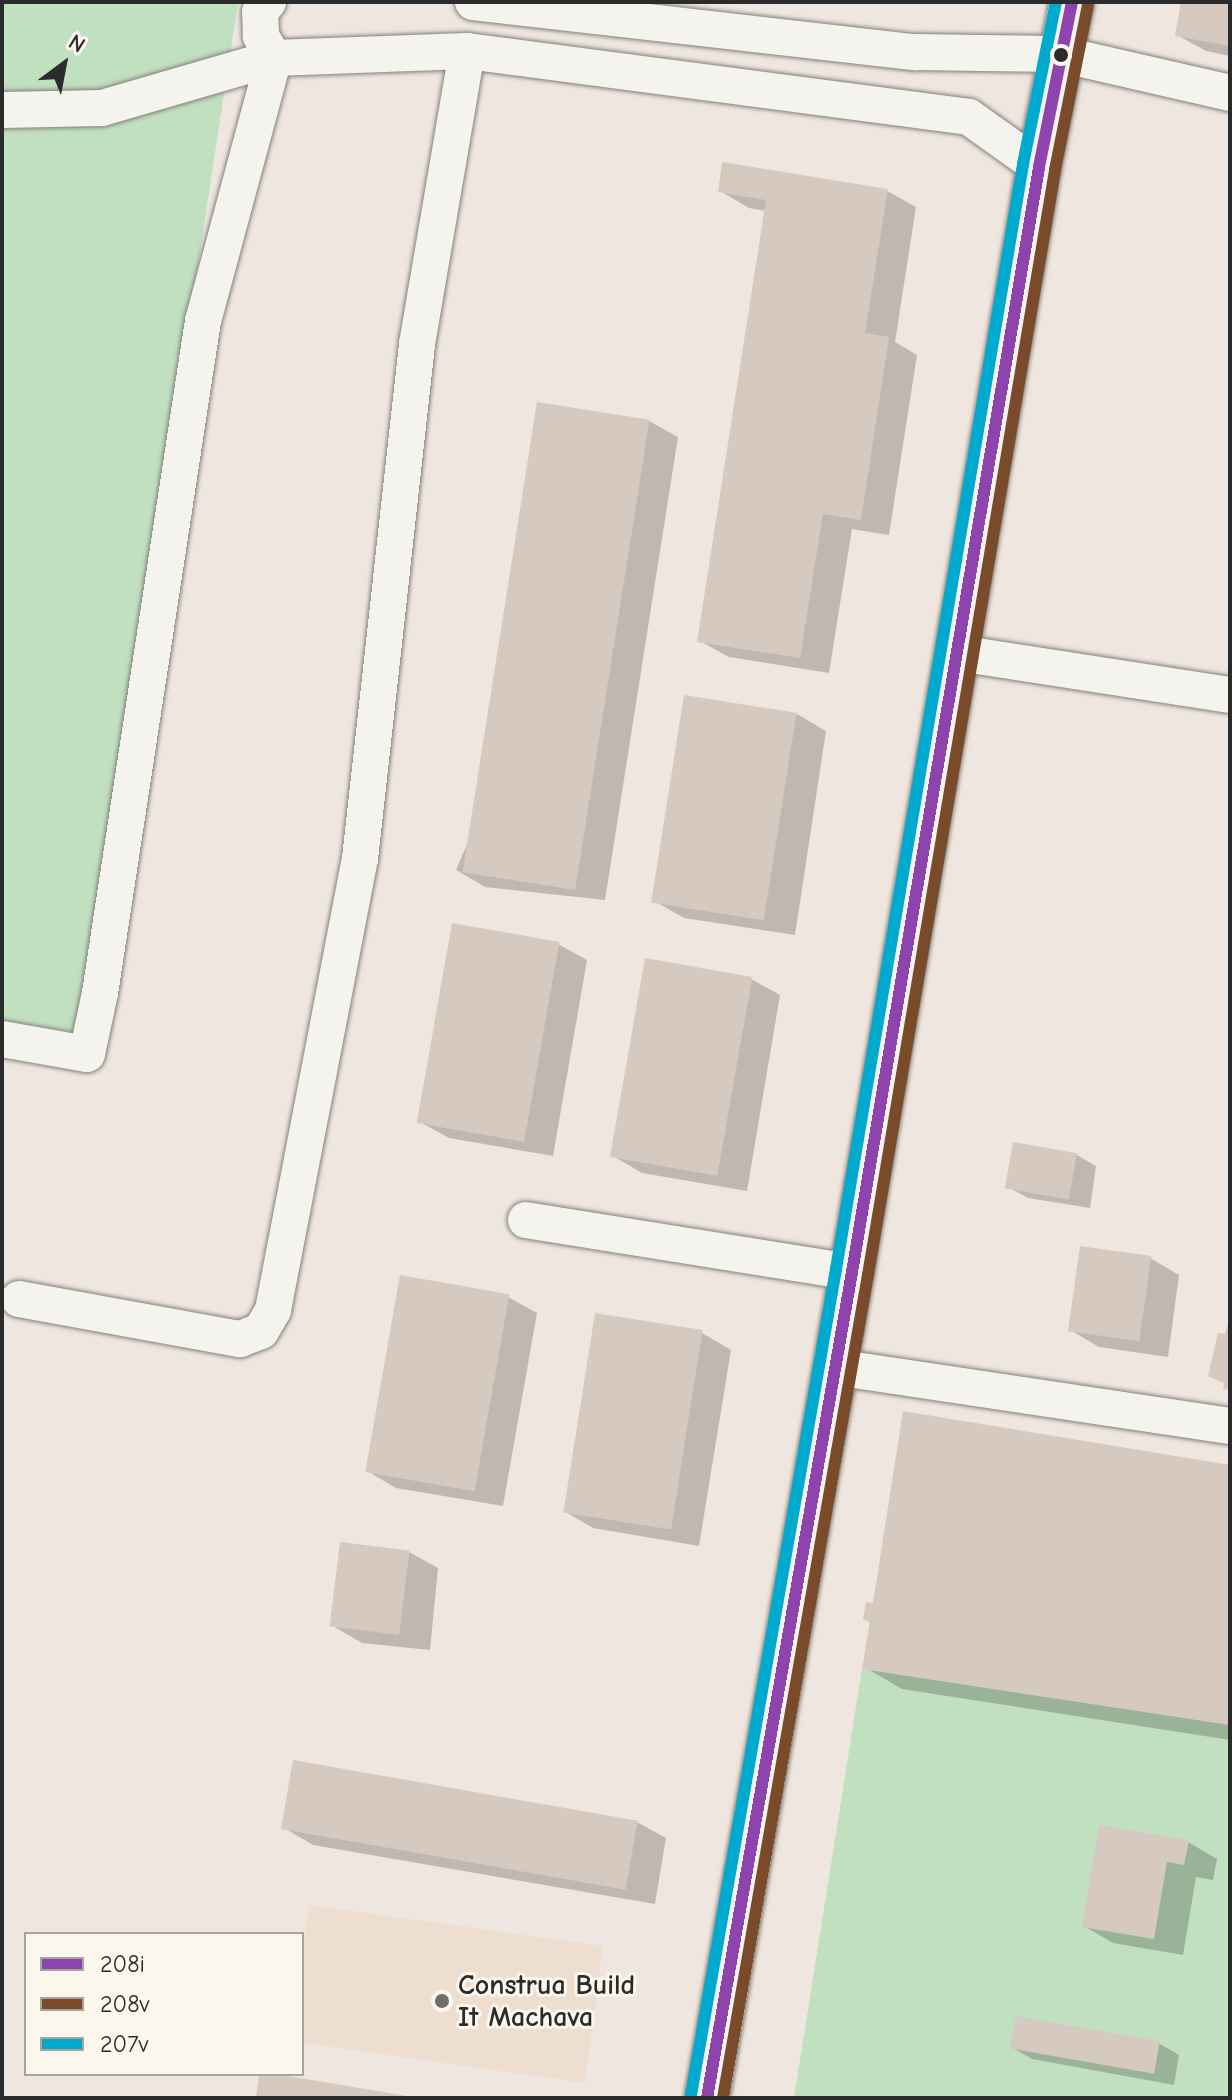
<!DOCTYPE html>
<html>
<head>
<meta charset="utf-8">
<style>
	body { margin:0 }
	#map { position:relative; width:1232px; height:2100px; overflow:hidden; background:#efe7df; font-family:"Comic Neue",sans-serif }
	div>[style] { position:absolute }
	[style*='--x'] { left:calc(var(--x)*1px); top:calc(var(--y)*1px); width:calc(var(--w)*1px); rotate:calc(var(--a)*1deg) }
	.built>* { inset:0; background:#eedecf }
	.green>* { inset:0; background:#c1e0bf }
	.shadow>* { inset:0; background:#0003 }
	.building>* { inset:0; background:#d6c9c0; transform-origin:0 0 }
	.roads { filter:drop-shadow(0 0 2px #83807c) drop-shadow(0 0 2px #83807c) }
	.minor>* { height:36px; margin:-18px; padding:0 18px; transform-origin:18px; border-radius:18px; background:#f5f3ee }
	.major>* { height:44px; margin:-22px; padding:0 22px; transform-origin:22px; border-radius:22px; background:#f5f3ee }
	.bus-1>* { height:12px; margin:-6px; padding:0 6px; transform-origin:6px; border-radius:6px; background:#8e44ad }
	.bus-2>* { height:12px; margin:-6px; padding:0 6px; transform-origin:6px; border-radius:6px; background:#7a4b2a }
	.bus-3>* { height:12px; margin:-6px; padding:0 6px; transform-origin:6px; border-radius:6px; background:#00a9ce }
	.dots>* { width:22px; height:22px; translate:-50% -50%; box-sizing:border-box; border:4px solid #fbf7ec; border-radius:50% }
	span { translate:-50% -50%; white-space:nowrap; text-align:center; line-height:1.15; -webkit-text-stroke:6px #fbf7ec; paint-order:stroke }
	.poi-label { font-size:28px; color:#2b2b2b; font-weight:700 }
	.left { translate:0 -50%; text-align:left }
	.frame { position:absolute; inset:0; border:4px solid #2b2b2b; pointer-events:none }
	.legend { position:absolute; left:24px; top:1932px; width:280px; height:144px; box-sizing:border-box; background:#fbf7ec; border:2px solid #a8a59f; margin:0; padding:10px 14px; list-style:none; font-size:24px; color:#2b2b2b }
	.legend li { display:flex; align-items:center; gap:16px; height:40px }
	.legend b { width:40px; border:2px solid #a8a59f }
	.north { position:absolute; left:24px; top:24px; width:80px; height:80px; -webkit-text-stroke:6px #fbf7ec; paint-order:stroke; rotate:32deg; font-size:22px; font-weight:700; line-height:32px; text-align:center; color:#2b2b2b }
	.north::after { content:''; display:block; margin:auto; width:28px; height:36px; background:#2b2b2b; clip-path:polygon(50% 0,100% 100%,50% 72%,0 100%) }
</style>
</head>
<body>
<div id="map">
	<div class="built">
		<i style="clip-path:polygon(309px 1905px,603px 1946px,585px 2083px,302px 2043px,302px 1958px)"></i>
	</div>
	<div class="green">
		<i style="clip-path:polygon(2px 2px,238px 2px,81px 1033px,2px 1020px)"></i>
		<i style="clip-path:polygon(862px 1669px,1230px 1725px,1230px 2098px,794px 2098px)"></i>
	</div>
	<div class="shadow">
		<i style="clip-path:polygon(1183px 2px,1230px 2px,1230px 56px,1206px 51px,1177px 35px)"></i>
		<i style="clip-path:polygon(720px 191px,887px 191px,916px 207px,895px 342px,917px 355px,889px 535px,852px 529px,829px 673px,729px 657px,700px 641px,766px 211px,749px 208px)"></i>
		<i style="clip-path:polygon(649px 421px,678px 437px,605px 900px,485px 887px,456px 870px)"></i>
		<i style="clip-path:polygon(797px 714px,826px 731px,795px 935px,684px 918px,656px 902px)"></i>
		<i style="clip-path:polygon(558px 944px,587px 960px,553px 1156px,449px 1138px,420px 1122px)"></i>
		<i style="clip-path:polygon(751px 979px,780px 995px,747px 1191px,642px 1173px,613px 1156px)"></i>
		<i style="clip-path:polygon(1077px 1155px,1096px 1166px,1090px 1208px,1028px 1198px,1008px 1187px)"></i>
		<i style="clip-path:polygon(1150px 1258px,1179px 1275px,1168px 1357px,1099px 1347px,1070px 1330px)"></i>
		<i style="clip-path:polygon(508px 1297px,537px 1313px,503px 1506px,396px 1488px,367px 1471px)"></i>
		<i style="clip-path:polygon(702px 1333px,731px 1350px,699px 1546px,593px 1528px,564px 1511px)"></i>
		<i style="clip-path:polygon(1230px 1467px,1230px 1740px,902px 1689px,864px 1667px,871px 1623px,865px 1619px,874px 1605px)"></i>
		<i style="clip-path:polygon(409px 1552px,438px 1568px,430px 1650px,362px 1643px,333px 1626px)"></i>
		<i style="clip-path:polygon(637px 1822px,666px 1838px,655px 1904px,313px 1845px,284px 1828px)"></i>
		<i style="clip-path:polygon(1188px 1842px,1217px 1859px,1213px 1880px,1196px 1877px,1183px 1955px,1113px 1943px,1084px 1926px)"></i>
		<i style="clip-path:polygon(1160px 2044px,1179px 2055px,1174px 2085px,1032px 2059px,1013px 2048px)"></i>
	</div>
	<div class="building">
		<i style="clip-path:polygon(1181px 2px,1230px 2px,1230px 46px,1175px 36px)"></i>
		<i style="clip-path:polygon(722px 162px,888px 189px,865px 333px,889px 337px,861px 520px,823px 514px,800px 658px,697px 642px,766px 200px,718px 192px)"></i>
		<i style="left:537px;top:402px;width:114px;height:476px;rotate:9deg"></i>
		<i style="left:684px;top:695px;width:114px;height:210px;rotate:9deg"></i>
		<i style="left:452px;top:923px;width:109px;height:203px;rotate:10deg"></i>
		<i style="left:645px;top:958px;width:109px;height:202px;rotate:10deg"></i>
		<i style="left:1013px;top:1142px;width:65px;height:47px;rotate:10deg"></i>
		<i style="left:1080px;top:1246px;width:72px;height:86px;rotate:8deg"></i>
		<i style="left:400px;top:1275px;width:111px;height:200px;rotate:10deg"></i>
		<i style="left:595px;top:1313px;width:109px;height:202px;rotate:9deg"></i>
		<i style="clip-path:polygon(1230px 1317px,1230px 1390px,1223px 1389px,1224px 1383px,1208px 1376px,1218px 1333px,1225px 1334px)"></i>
		<i style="clip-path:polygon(903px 1411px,1230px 1465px,1230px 1725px,862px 1669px,870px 1621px,863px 1620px,866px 1602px,873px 1603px)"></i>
		<i style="left:340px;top:1542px;width:70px;height:85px;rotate:7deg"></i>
		<i style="left:293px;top:1760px;width:350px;height:70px;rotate:10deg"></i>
		<i style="clip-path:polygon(1099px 1825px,1189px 1840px,1184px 1865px,1167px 1862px,1154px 1939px,1082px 1927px)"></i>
		<i style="left:1016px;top:2016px;width:146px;height:33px;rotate:10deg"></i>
		<i style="clip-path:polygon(259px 2074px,276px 2074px,419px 2098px,256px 2098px)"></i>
	</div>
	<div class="roads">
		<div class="minor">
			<i style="--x:473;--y:2;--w:445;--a:6.5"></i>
			<i style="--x:915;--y:52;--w:145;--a:0.8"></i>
			<i style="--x:1060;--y:54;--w:174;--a:12.9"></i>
			<i style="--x:2;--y:110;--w:100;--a:-1.1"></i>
			<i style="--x:102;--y:108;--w:179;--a:-16.2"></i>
			<i style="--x:274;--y:58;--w:193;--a:-2.1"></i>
			<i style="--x:467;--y:51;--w:506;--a:7.49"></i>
			<i style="--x:969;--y:117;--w:86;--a:35.5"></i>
			<i style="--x:958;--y:653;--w:275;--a:8.8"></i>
			<i style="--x:2;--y:1039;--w:86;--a:10"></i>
			<i style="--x:87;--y:1054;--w:62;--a:-78"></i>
			<i style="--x:100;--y:993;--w:680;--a:-81.29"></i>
			<i style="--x:203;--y:321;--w:272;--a:-74.9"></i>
			<i style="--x:274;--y:58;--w:26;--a:-121"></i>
			<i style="--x:261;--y:36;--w:24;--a:-92"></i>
			<i style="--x:260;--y:12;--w:13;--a:-51"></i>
			<i style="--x:526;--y:1220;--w:330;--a:9.1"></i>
			<i style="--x:19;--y:1299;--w:225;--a:10.3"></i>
			<i style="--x:240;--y:1339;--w:22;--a:-21"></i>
			<i style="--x:261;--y:1331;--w:24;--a:-60"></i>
			<i style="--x:273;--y:1310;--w:459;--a:-79.1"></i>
			<i style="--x:360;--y:859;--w:518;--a:-83.68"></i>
			<i style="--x:417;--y:344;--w:297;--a:-80.3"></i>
			<i style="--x:835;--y:1367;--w:399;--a:8.5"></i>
		</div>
		<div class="major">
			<i style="--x:707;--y:2098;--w:839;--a:-80.04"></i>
			<i style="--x:852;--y:1272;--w:1121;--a:-80.39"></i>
			<i style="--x:1039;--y:167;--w:168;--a:-78.7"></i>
		</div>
	</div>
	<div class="bus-1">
		<i style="--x:707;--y:2098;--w:839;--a:-80.04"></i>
		<i style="--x:852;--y:1272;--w:1121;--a:-80.39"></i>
		<i style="--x:1039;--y:167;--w:168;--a:-78.7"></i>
	</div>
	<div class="bus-2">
		<i style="--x:723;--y:2098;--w:836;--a:-80.01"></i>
		<i style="--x:868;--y:1275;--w:1121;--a:-80.39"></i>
		<i style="--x:1055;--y:170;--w:168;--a:-78.7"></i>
	</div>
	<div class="bus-3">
		<i style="--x:691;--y:2095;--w:839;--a:-80.04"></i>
		<i style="--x:836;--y:1269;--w:1121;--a:-80.39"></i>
		<i style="--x:1023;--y:164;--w:165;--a:-78.5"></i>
	</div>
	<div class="dots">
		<i style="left:1061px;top:55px;background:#2b2b2b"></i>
		<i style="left:442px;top:2001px;background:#706d6a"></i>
	</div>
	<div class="poi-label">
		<span class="left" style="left:458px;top:2001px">Construa Build<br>It Machava</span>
	</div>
	<div class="frame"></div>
	<ul class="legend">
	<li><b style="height:10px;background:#8e44ad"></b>208i</li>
	<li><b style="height:10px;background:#7a4b2a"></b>208v</li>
	<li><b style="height:10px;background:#00a9ce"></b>207v</li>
	</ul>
	<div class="north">N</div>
</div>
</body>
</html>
